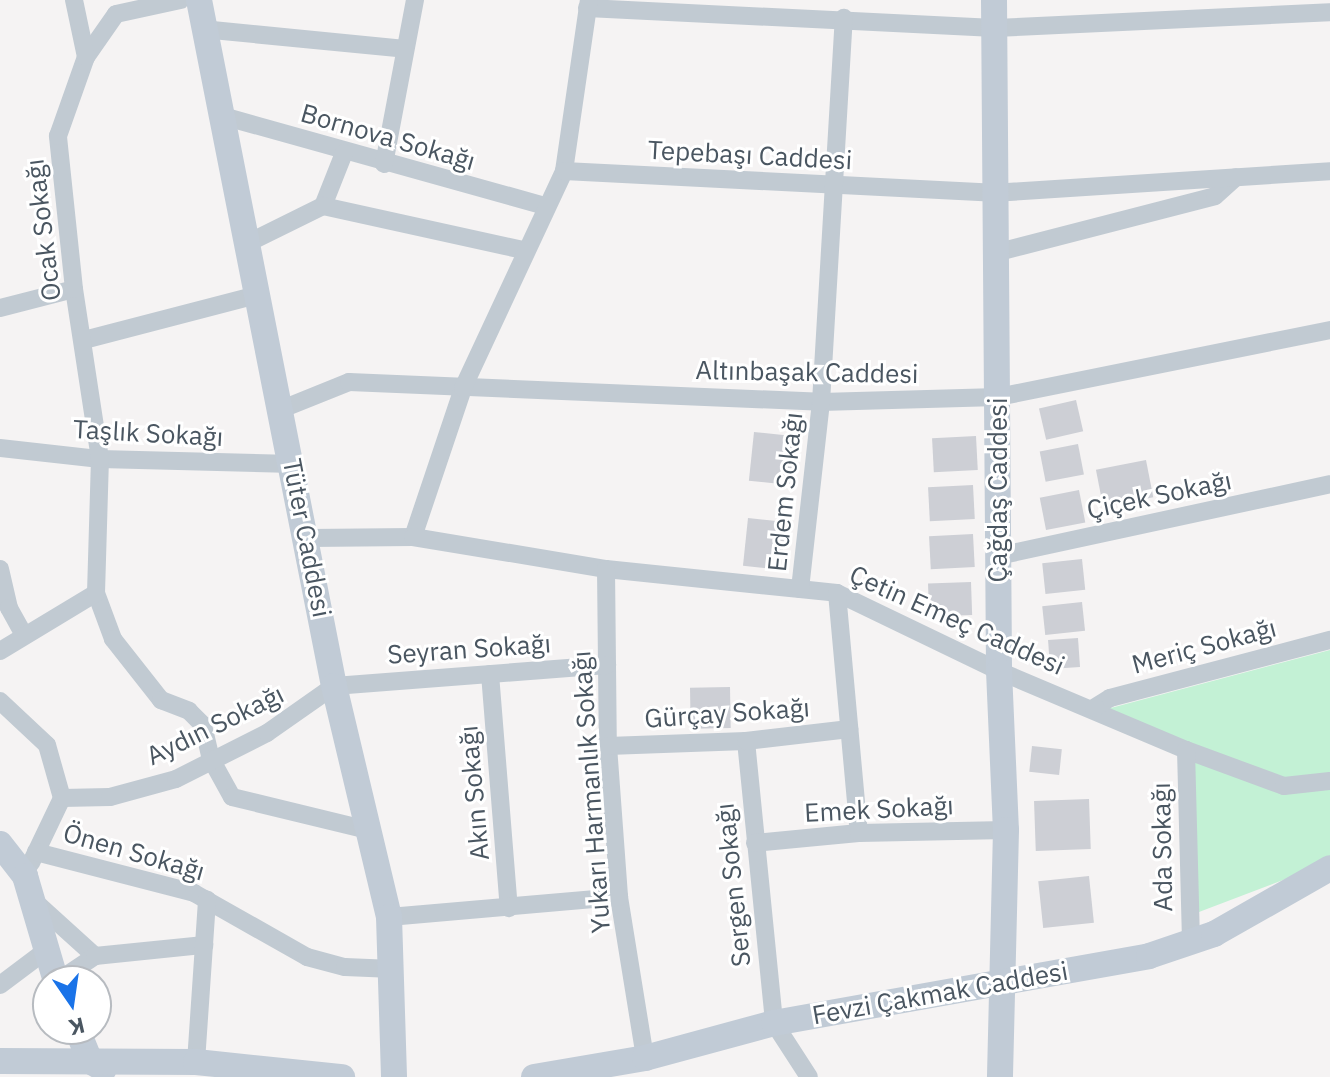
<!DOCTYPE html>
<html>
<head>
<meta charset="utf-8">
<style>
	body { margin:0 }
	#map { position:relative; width:1330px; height:1077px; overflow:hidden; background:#f5f3f3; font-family:"IBM Plex Sans",sans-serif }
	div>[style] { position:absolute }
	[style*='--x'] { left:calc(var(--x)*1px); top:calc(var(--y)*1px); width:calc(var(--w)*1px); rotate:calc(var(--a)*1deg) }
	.green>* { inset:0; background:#c3f1d5 }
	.building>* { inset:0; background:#cdcfd5; transform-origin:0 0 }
	.street>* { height:18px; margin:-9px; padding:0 9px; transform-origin:9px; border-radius:9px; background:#c1cad2 }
	.secondary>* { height:26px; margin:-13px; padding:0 13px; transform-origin:13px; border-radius:13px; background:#c1cbd6 }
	span { translate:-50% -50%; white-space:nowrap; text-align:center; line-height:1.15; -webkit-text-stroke:6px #fff; paint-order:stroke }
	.street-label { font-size:26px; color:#4a5661 }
	.north { position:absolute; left:32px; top:965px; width:80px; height:80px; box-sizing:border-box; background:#fff; border:2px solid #b7bbc0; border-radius:50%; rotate:167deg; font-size:22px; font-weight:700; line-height:32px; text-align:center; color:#4a5661 }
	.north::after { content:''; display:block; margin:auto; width:28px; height:36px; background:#1a73e8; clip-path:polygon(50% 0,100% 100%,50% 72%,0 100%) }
</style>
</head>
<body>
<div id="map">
	<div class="green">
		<i style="clip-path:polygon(1330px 650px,1330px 862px,1199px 912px,1186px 750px,1107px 709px)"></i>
	</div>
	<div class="building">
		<i style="left:1076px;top:400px;width:32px;height:38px;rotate:77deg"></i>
		<i style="left:754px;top:432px;width:41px;height:49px;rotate:6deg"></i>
		<i style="left:976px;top:436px;width:34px;height:44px;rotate:87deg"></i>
		<i style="left:1078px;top:444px;width:31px;height:39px;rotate:79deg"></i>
		<i style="left:1146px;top:460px;width:38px;height:51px;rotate:79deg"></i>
		<i style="left:973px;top:485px;width:34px;height:45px;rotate:87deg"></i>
		<i style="left:1079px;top:490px;width:33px;height:40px;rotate:79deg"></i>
		<i style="left:748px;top:518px;width:38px;height:48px;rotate:6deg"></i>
		<i style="left:973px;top:534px;width:33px;height:44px;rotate:87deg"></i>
		<i style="left:1082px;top:559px;width:31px;height:40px;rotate:84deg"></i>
		<i style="left:971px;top:582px;width:33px;height:43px;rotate:88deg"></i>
		<i style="left:1082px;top:602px;width:29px;height:40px;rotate:84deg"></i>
		<i style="left:1078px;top:638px;width:29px;height:30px;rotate:86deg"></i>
		<i style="left:730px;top:687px;width:41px;height:40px;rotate:89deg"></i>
		<i style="left:1032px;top:746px;width:30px;height:26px;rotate:6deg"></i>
		<i style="left:1089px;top:799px;width:50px;height:55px;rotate:88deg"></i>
		<i style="left:1089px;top:876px;width:47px;height:51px;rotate:84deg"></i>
	</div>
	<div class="street">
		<i style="--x:587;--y:8;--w:408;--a:2.8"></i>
		<i style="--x:995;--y:28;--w:335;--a:-2.7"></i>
		<i style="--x:202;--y:29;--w:204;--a:5.6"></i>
		<i style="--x:86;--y:57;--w:52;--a:-55.1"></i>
		<i style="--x:116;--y:14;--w:66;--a:-12.2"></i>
		<i style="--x:219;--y:115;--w:337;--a:15.6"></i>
		<i style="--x:384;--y:164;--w:167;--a:-79.3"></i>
		<i style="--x:564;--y:171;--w:173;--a:-81.7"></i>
		<i style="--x:323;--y:206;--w:57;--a:-68.4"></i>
		<i style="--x:246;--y:244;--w:86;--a:-26.3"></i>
		<i style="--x:323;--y:206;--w:205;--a:12.4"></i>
		<i style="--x:995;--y:253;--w:227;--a:-14.5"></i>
		<i style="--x:1215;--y:196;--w:28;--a:-42"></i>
		<i style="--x:0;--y:308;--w:76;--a:-14.4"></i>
		<i style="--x:84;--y:340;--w:179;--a:-14.6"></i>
		<i style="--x:282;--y:409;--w:72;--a:-21.9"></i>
		<i style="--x:349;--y:382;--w:472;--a:2.4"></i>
		<i style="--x:821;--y:402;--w:177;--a:-1.6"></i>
		<i style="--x:998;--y:397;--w:339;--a:-11.4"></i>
		<i style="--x:0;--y:448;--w:101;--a:6.3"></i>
		<i style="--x:100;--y:459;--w:194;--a:1.5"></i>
		<i style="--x:413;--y:537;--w:157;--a:-71.4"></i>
		<i style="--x:463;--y:388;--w:239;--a:-65"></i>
		<i style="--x:564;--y:171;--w:430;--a:2.9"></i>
		<i style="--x:993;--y:193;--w:338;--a:-3.7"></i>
		<i style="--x:309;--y:538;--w:104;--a:-0.6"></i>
		<i style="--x:413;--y:537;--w:196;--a:9.4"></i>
		<i style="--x:606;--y:569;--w:232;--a:5.9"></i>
		<i style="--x:837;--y:593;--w:180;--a:25.7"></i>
		<i style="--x:999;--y:671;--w:203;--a:22.9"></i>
		<i style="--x:1186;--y:750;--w:104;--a:20.2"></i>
		<i style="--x:1284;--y:786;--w:46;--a:-6.2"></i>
		<i style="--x:998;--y:556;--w:340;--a:-12.2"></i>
		<i style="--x:0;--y:569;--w:40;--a:77"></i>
		<i style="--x:9;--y:608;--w:29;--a:61"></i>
		<i style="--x:606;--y:569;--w:177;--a:89.4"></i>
		<i style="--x:608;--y:746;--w:151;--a:85.8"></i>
		<i style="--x:619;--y:897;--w:163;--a:80.8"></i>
		<i style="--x:800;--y:589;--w:188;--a:-83.6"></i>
		<i style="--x:821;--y:402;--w:385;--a:-86.6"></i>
		<i style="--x:96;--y:593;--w:49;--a:69.7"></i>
		<i style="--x:113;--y:639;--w:78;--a:51.8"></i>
		<i style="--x:161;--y:700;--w:30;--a:21"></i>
		<i style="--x:189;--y:711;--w:20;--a:45"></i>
		<i style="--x:203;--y:725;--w:35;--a:77"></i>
		<i style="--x:211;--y:759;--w:43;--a:61.1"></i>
		<i style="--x:232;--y:797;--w:144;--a:13.7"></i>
		<i style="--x:837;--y:593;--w:241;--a:84.8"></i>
		<i style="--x:0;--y:651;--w:112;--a:-31.1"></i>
		<i style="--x:96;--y:593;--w:134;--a:-88.3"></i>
		<i style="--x:100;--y:459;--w:172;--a:-98.7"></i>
		<i style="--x:74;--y:289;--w:154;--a:-96"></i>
		<i style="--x:58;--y:136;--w:84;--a:-70.5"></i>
		<i style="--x:86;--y:57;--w:58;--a:-101.9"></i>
		<i style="--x:490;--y:674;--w:235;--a:85.4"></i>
		<i style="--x:0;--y:701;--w:64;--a:43.1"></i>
		<i style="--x:47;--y:745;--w:55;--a:74.2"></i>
		<i style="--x:62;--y:798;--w:72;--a:115.5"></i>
		<i style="--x:1094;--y:708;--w:19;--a:-32"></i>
		<i style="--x:1110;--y:698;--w:228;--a:-14.8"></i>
		<i style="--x:746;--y:741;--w:283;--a:84.3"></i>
		<i style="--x:774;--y:1023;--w:64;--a:57.1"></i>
		<i style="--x:608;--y:746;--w:138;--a:-2.1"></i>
		<i style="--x:746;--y:741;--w:104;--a:-6.6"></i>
		<i style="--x:1186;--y:750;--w:192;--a:88.5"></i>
		<i style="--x:62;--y:798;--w:48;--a:-1.2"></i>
		<i style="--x:110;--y:797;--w:68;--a:-15.3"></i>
		<i style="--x:176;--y:779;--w:102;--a:-26.8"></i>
		<i style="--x:267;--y:733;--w:82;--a:-35"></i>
		<i style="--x:334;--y:686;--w:274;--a:-4.4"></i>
		<i style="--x:755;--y:843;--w:104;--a:-5.5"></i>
		<i style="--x:859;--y:833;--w:147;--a:-1.2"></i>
		<i style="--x:36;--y:852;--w:163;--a:14.5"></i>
		<i style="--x:194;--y:893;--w:130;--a:29.5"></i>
		<i style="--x:307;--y:957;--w:39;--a:15"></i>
		<i style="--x:345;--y:967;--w:48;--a:2.4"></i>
		<i style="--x:33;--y:900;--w:84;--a:42.1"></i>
		<i style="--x:389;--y:917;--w:231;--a:-5"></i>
		<i style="--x:58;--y:981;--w:45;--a:-34"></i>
		<i style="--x:95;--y:956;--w:110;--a:-5.8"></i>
		<i style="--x:0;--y:985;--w:55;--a:-36.9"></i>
		<i style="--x:196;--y:1062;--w:163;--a:-86.1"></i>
	</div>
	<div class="secondary">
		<i style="--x:199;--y:0;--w:699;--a:78.87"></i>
		<i style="--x:334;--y:686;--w:237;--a:76.6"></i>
		<i style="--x:389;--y:917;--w:160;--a:88.2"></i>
		<i style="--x:994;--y:0;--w:671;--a:89.57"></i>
		<i style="--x:999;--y:671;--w:159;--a:87.5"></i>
		<i style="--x:1006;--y:830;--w:247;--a:91.4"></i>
		<i style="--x:0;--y:844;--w:41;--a:52"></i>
		<i style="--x:25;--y:876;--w:109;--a:73.6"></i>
		<i style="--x:77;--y:1029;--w:35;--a:68"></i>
		<i style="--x:90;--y:1061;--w:16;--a:30"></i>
		<i style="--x:0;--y:1061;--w:196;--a:0.3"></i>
		<i style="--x:196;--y:1062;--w:147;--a:5.9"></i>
		<i style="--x:534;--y:1077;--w:113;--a:-9.7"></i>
		<i style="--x:645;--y:1058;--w:134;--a:-15.2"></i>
		<i style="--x:774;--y:1023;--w:381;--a:-10.1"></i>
		<i style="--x:1149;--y:956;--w:69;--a:-18.7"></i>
		<i style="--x:1214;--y:934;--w:133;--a:-29.6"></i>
	</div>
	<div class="street-label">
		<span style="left:388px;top:137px;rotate:16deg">Bornova Sokağı</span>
		<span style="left:750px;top:155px;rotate:3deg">Tepebaşı Caddesi</span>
		<span style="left:43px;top:230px;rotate:-97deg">Ocak Sokağı</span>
		<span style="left:807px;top:372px;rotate:1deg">Altınbaşak Caddesi</span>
		<span style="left:148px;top:433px;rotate:3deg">Taşlık Sokağı</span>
		<span style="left:998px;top:490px;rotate:-90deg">Çağdaş Caddesi</span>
		<span style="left:785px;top:492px;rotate:-84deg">Erdem Sokağı</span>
		<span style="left:1159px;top:495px;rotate:-12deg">Çiçek Sokağı</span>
		<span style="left:307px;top:538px;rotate:79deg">Tüter Caddesi</span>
		<span style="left:957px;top:620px;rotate:24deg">Çetin Emeç Caddesi</span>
		<span style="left:1204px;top:646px;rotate:-15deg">Meriç Sokağı</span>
		<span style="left:469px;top:649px;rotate:-4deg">Seyran Sokağı</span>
		<span style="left:727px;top:713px;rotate:-4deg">Gürçay Sokağı</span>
		<span style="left:215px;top:725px;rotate:-26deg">Aydın Sokağı</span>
		<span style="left:591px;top:792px;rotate:-94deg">Yukarı Harmanlık Sokağı</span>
		<span style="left:474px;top:793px;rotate:-95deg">Akın Sokağı</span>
		<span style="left:879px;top:809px;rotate:-3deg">Emek Sokağı</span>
		<span style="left:1162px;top:847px;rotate:-91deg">Ada Sokağı</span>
		<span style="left:134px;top:852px;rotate:16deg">Önen Sokağı</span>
		<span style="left:733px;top:885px;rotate:-96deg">Sergen Sokağı</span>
		<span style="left:940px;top:993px;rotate:-10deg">Fevzi Çakmak Caddesi</span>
	</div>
	<div class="north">K</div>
</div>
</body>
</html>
